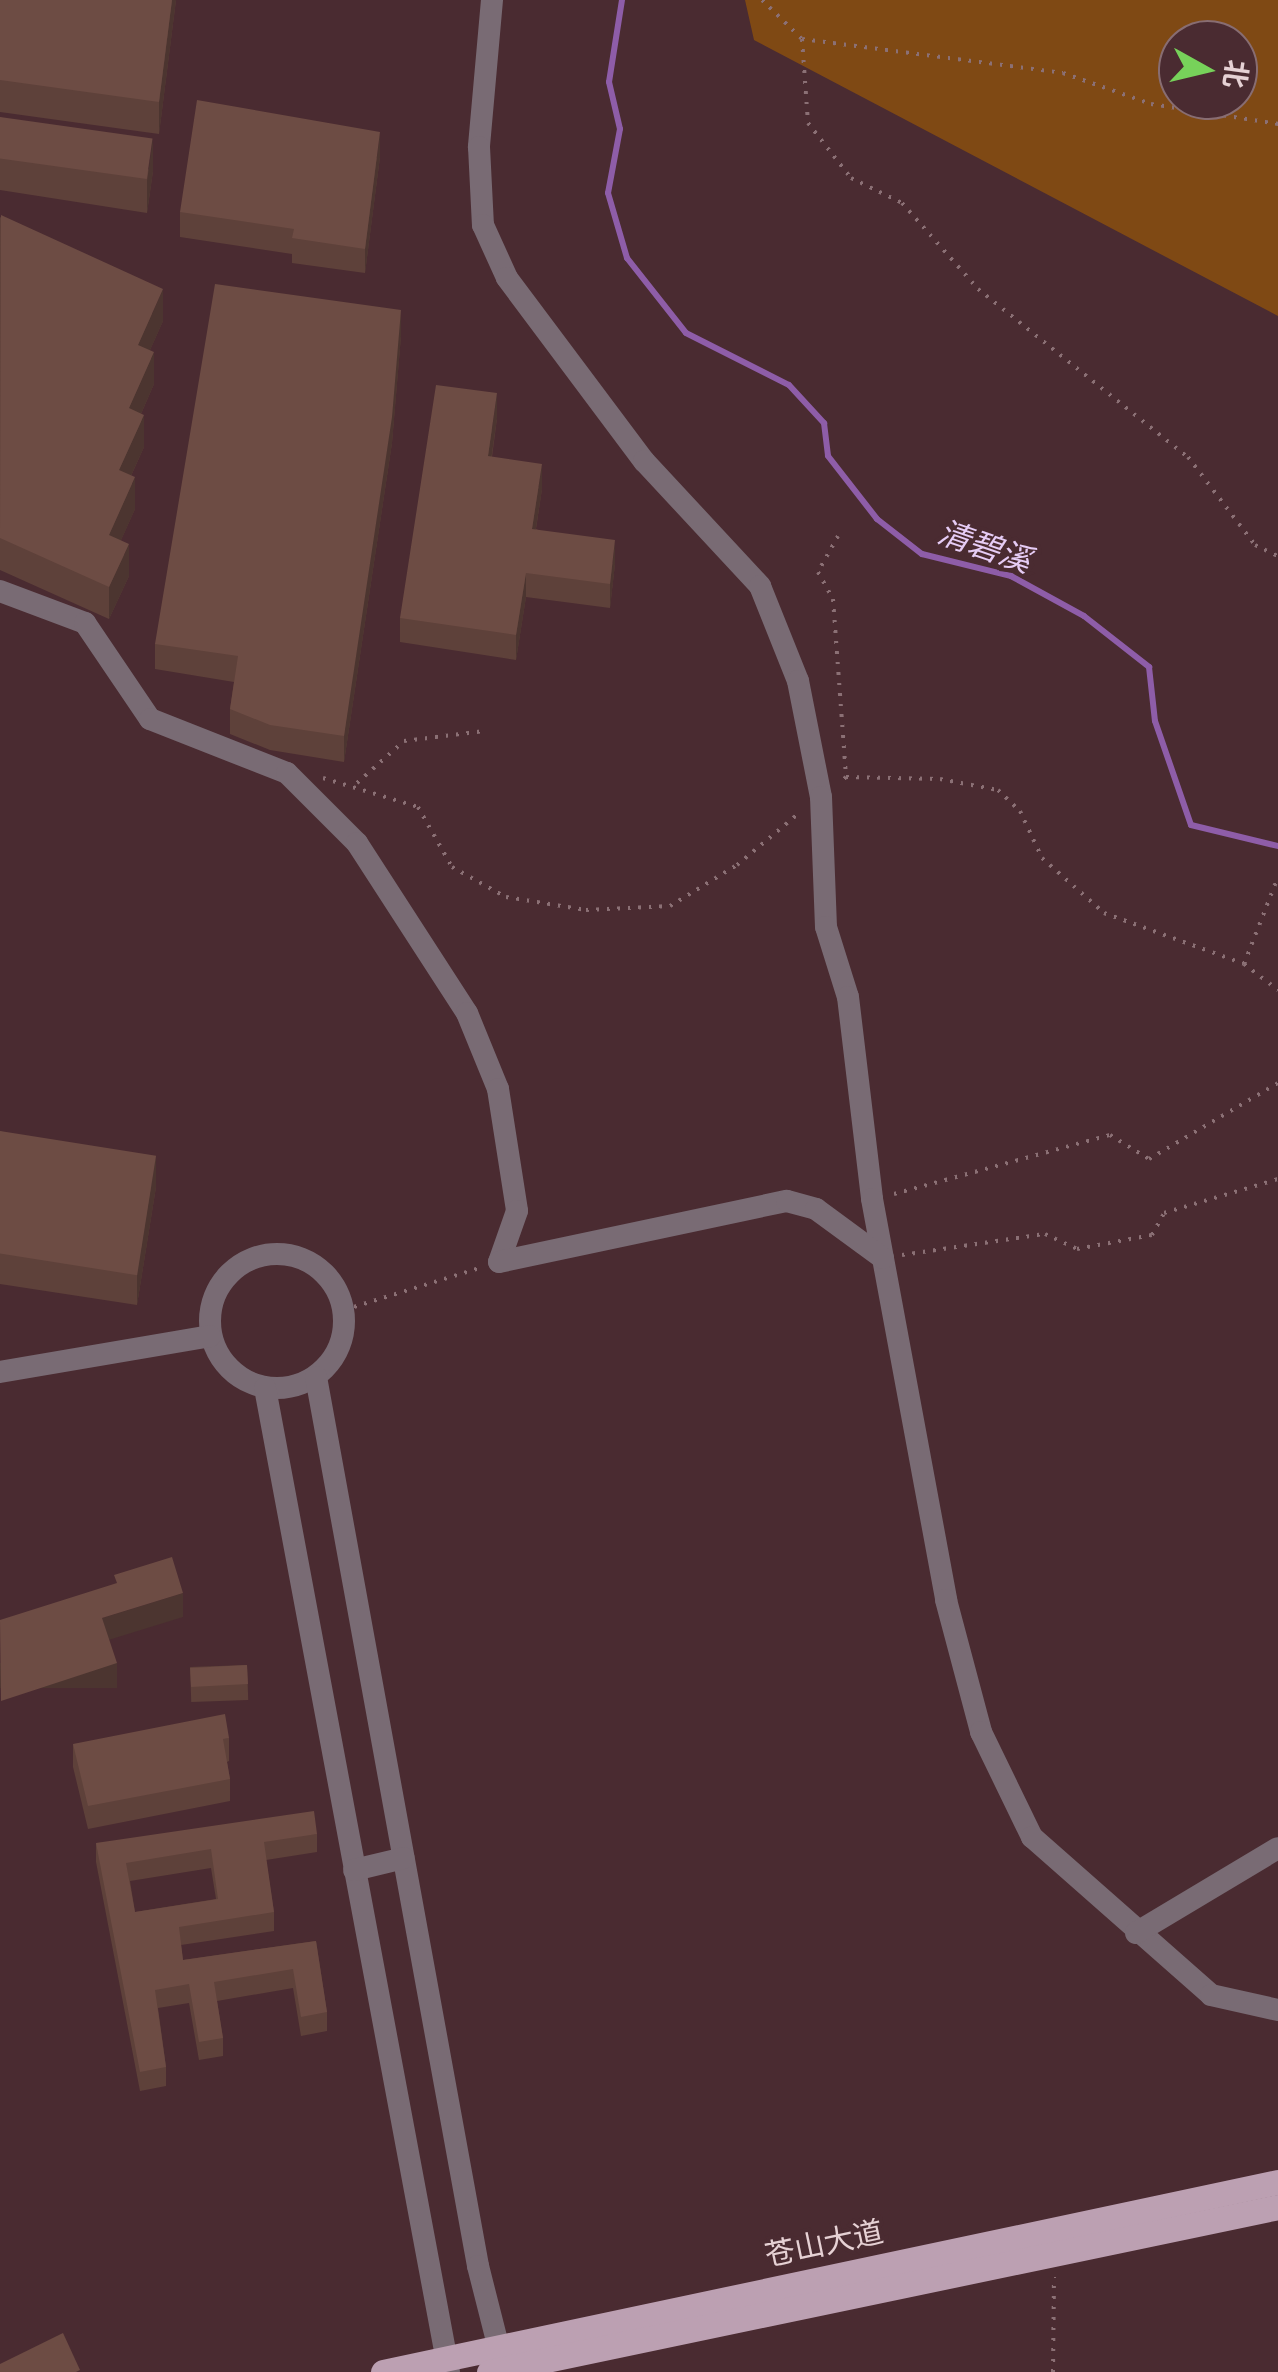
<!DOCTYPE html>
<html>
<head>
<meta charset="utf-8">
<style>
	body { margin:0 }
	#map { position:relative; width:1278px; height:2372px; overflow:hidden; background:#4a2b31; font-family:"IBM Plex Sans","Noto Sans SC",sans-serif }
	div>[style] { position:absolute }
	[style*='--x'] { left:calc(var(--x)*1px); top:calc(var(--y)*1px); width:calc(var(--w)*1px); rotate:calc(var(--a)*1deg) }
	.green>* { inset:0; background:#7f4914 }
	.stream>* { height:6px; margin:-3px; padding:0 3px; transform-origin:3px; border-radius:3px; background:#8e5da8 }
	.path>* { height:4px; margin-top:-2px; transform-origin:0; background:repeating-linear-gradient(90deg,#8b7075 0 2.5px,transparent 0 10.5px) }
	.minor>* { height:22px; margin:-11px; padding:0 11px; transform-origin:11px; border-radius:11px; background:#796b74 }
	.minor>.ring { margin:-11px; padding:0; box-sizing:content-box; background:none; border:22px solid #796b74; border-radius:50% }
	.major>* { height:25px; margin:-12.5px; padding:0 12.5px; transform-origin:12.5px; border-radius:12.5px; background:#bca0b2 }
	.wall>* { inset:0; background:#5e413a; transform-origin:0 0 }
	.shaded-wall>* { inset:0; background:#4c3530; transform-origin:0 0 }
	.building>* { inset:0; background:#6d4c44; transform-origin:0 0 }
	span { translate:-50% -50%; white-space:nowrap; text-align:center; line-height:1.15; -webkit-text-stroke:8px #4a2b31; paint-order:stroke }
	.street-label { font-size:30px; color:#e6d1d4 }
	.water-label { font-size:32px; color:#e6ccf5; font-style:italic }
	.north { position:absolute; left:1158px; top:20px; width:100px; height:100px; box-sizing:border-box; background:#4a2b31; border:2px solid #886d72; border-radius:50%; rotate:98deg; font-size:28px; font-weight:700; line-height:40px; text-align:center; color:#e6d1d4 }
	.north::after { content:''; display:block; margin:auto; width:35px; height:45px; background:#77d25a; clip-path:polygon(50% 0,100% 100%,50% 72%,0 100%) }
</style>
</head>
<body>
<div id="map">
	<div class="green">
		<i style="clip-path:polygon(evenodd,745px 0,1278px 0,1278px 316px,754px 40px,745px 0,1238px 40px,1238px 100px,1178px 100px,1178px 40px,1238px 40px)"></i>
	</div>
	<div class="stream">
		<i style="--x:622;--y:0;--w:83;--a:99"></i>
		<i style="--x:609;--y:82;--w:48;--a:76.8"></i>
		<i style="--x:620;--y:129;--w:65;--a:100.6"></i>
		<i style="--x:608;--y:193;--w:68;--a:73.7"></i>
		<i style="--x:627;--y:258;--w:95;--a:51.8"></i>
		<i style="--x:686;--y:333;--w:115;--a:26.8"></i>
		<i style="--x:789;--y:385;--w:52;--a:47.4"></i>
		<i style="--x:824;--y:423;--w:33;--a:83"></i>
		<i style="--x:828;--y:456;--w:80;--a:52.1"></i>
		<i style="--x:877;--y:519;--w:57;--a:37.9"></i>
		<i style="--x:922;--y:554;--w:92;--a:13.9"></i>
		<i style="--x:1011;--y:576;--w:83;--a:28.7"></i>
		<i style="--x:1084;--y:616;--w:83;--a:38.1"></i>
		<i style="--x:1149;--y:667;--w:54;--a:83.7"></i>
		<i style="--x:1155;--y:721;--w:110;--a:70.9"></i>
		<i style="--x:1191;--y:825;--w:89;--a:13.6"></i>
	</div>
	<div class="path">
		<i style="--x:762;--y:0;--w:56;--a:44.3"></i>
		<i style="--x:802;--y:39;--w:263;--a:7.4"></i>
		<i style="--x:1063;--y:73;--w:93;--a:19.4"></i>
		<i style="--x:1151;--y:104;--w:129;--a:8.9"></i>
		<i style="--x:802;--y:39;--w:84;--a:85.9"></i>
		<i style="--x:808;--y:123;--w:70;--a:52"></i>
		<i style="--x:851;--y:178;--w:57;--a:26.1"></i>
		<i style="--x:902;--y:203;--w:115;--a:48.5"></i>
		<i style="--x:978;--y:289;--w:269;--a:38.7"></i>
		<i style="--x:1188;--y:457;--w:111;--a:52.7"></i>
		<i style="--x:1255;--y:545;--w:25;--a:26"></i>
		<i style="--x:838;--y:536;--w:41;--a:119.1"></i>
		<i style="--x:818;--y:572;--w:31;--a:61"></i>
		<i style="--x:833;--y:599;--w:178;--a:85.8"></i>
		<i style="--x:846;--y:777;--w:9;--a:139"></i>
		<i style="--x:846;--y:777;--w:94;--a:1.2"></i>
		<i style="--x:940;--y:779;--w:59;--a:10.7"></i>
		<i style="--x:998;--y:790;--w:30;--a:44"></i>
		<i style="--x:1020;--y:811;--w:52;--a:64.9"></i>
		<i style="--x:1042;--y:858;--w:83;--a:41.6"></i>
		<i style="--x:1104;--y:913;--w:149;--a:20"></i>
		<i style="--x:1244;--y:964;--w:43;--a:37.4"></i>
		<i style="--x:323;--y:778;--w:99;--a:17"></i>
		<i style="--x:418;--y:807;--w:69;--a:60.5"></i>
		<i style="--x:452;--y:867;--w:62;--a:29.1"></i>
		<i style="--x:506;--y:897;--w:81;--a:9.2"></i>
		<i style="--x:586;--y:910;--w:84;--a:-2.7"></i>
		<i style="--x:670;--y:906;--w:79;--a:-31.5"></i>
		<i style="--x:737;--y:865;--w:81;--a:-40"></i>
		<i style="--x:357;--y:783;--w:63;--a:-41.8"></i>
		<i style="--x:404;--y:741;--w:81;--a:-7.1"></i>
		<i style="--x:1244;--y:964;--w:93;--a:-68.7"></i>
		<i style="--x:894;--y:1194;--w:224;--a:-15.3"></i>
		<i style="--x:1110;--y:1135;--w:46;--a:31.6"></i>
		<i style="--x:1149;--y:1159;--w:150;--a:-30.5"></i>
		<i style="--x:902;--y:1255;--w:145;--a:-8.4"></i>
		<i style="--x:1045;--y:1234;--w:35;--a:25"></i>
		<i style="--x:1077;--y:1249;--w:76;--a:-10.6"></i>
		<i style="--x:1152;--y:1235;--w:25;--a:-61"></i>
		<i style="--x:1164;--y:1213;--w:119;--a:-16.6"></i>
		<i style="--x:344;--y:1310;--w:142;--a:-17.2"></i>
		<i style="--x:1053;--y:2372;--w:95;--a:-89.4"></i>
	</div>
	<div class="minor">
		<i style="--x:492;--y:0;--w:148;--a:95.1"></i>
		<i style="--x:479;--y:147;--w:78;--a:87.1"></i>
		<i style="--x:483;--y:225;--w:58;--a:65.6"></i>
		<i style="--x:507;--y:278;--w:229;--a:53.2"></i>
		<i style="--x:644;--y:461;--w:171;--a:47.1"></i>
		<i style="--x:760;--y:586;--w:102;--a:68.2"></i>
		<i style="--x:798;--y:681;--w:118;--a:78.8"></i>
		<i style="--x:821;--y:797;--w:130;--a:87.8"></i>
		<i style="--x:826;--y:927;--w:73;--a:72.6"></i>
		<i style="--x:848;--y:997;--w:203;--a:83.2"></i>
		<i style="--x:872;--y:1199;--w:408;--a:79.5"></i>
		<i style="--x:946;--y:1600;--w:137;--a:75.1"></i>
		<i style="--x:981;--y:1732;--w:117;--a:64.1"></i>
		<i style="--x:1032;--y:1837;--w:239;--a:41.4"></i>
		<i style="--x:1211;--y:1995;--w:69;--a:12.6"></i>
		<i style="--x:0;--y:591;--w:91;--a:20.6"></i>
		<i style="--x:85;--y:623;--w:116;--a:55.9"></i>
		<i style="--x:150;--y:719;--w:147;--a:21.5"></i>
		<i style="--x:287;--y:773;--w:99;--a:45"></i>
		<i style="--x:357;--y:843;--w:202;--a:57.1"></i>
		<i style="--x:467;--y:1013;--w:82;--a:67.8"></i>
		<i style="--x:498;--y:1089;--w:123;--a:81.1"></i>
		<i style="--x:517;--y:1211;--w:54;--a:109.4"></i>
		<i class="ring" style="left:210px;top:1254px;width:112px;height:112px"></i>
		<i style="--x:499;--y:1262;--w:294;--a:-12"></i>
		<i style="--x:787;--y:1201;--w:30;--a:15"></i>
		<i style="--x:816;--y:1209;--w:83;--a:36.2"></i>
		<i style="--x:0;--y:1372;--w:213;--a:-9.7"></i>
		<i style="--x:316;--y:1377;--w:904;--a:79.67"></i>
		<i style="--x:478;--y:2266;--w:102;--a:75.8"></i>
		<i style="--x:265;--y:1388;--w:1001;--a:79.41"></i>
		<i style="--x:354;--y:1870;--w:51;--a:-13.5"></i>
		<i style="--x:1136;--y:1933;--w:165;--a:-30.9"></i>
	</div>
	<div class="major">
		<i style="--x:383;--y:2372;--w:915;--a:-11.99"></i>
		<i style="--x:489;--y:2372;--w:806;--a:-11.81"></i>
	</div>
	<div class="wall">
		<i style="clip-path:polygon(0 0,176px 0,159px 134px,0 112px)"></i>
		<i style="clip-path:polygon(0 117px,153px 171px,147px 213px,0 190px)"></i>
		<i style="clip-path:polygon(380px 157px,365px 273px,292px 263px,292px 254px,180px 237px,180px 212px)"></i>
		<i style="clip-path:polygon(0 217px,163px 321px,150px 350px,154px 384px,141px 414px,144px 447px,131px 476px,135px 509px,121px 540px,129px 576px,109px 619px,0 570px)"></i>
		<i style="clip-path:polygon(401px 336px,392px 443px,344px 762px,270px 750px,230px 734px,230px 709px,234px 682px,155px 669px,155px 644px)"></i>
		<i style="clip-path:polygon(497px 418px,492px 457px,542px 489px,536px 529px,615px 564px,610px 608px,526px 597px,516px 660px,400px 642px,400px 618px)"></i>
		<i style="clip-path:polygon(0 1131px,156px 1187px,137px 1305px,0 1284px)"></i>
		<i style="left:247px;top:1665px;width:35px;height:57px;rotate:88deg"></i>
		<i style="clip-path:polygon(229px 1738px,229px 1761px,227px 1762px,230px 1779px,230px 1801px,88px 1829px,73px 1767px,73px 1744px)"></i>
		<i style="clip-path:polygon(evenodd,317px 1834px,317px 1852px,266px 1860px,274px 1912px,274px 1931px,181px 1945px,183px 1960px,316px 1941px,327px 2012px,327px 2031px,301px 2036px,293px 1988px,217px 2001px,223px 2038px,223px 2056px,199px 2060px,189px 2003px,158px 2008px,166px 2067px,166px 2086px,140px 2091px,96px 1862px,96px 1843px,317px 1834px,211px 1868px,216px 1899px,135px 1912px,130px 1881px,211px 1868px)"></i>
	</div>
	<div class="shaded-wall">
		<i style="clip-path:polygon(172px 0,176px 0,159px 134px,159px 102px)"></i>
		<i style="clip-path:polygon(380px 132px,380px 157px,365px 273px,365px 249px)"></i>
		<i style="clip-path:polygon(153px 138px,153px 171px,147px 213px,147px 181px)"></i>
		<i style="clip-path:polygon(163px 289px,163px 321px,138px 377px,138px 345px)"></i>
		<i style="clip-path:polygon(401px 310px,401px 336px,392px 443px,344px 762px,344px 736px)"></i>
		<i style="clip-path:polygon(154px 352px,154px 384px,129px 441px,129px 408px)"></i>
		<i style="clip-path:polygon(497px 393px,497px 418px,488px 481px,488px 456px)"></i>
		<i style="clip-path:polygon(144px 415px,144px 447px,119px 502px,119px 470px)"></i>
		<i style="clip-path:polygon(542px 464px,542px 489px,532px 553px,532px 529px)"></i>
		<i style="clip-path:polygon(135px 477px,135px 509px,109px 567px,109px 535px)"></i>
		<i style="clip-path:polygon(615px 540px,615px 564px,610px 608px,610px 584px)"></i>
		<i style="clip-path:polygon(129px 544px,129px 576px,109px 619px,109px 587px)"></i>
		<i style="clip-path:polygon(526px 573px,526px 597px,516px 660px,516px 635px)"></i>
		<i style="clip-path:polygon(156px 1155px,156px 1187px,137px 1305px,137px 1273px)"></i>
		<i style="clip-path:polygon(183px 1593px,183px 1617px,102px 1642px,102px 1618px)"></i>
		<i style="left:117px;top:1663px;width:25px;height:122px;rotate:90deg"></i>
	</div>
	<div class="building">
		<i style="clip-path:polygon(0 0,172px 0,159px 102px,0 80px)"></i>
		<i style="clip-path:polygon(197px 100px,380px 132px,365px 249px,292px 238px,294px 229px,180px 212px)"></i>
		<i style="left:0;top:117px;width:154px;height:41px;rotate:8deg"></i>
		<i style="clip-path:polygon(1px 215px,163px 289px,138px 345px,154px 352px,129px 408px,144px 415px,119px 470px,135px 477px,109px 535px,129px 544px,109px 587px,0 538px)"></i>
		<i style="clip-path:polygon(215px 284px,401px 310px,392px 417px,344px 736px,270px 725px,230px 709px,238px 656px,155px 644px)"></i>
		<i style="clip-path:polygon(436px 385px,497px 393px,488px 456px,542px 464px,532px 529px,615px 540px,610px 584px,526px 573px,516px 635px,400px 618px)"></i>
		<i style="left:0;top:1131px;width:158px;height:121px;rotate:9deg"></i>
		<i style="clip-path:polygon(172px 1557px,183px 1593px,102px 1618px,117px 1663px,1px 1701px,0 1620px,117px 1583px,114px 1575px)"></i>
		<i style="left:247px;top:1665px;width:19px;height:57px;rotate:87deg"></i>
		<i style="clip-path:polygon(225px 1714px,229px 1738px,223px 1739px,230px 1779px,88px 1806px,73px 1744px)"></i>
		<i style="clip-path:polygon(evenodd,314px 1811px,317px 1834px,264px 1842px,274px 1912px,179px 1927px,183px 1960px,316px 1941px,327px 2012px,301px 2017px,293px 1969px,214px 1982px,223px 2038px,199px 2042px,189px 1984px,155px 1990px,166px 2067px,140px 2072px,96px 1843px,314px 1811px,211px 1849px,218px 1899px,135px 1912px,126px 1863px,211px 1849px)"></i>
		<i style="clip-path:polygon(63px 2333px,80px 2370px,76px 2372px,0 2372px,0 2364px)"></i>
	</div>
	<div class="street-label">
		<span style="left:824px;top:2243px;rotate:-12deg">苍山大道</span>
	</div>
	<div class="water-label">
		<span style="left:985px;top:546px;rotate:19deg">清碧溪</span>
	</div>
	<div class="north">北</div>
</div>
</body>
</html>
